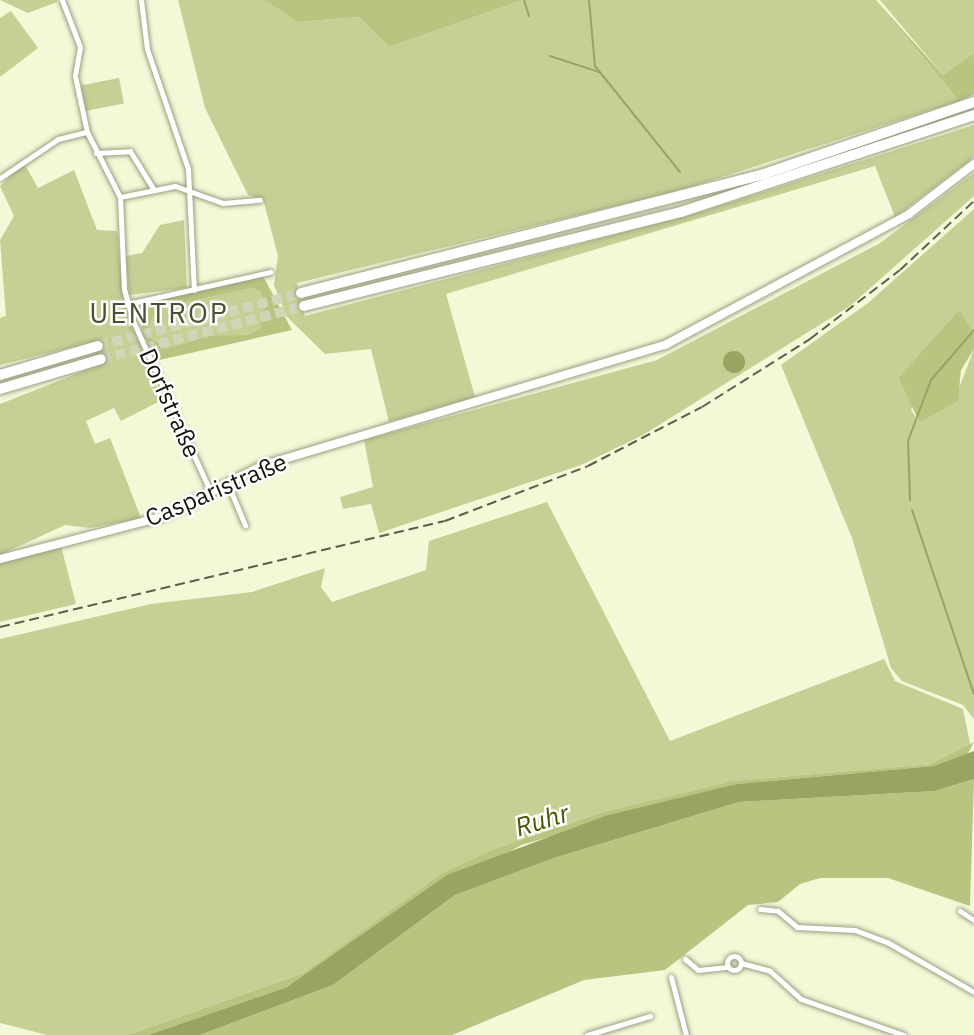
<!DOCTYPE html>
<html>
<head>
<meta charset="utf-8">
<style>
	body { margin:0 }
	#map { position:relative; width:974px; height:1035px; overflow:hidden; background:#f2f9d7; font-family:"IBM Plex Sans",sans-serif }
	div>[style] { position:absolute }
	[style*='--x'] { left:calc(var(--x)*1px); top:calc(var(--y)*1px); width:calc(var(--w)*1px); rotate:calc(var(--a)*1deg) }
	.green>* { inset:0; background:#c4d094; transform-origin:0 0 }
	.forest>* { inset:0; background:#b8c580 }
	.water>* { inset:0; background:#98a461 }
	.round { border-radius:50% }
	.stream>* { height:2px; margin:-1px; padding:0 1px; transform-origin:1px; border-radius:1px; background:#98a461 }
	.highway-tunnel>* { height:10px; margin-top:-5px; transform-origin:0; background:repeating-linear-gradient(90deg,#d0d7b8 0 10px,transparent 0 15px) }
	.roads { filter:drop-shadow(0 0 2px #999f80) drop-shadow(0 0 2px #999f80) }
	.street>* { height:5px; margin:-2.5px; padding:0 2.5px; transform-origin:2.5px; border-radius:2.5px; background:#fff }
	.street>.ring { margin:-2.5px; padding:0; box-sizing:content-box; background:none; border:5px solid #fff; border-radius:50% }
	.secondary>* { height:8px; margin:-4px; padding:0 4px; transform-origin:4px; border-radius:4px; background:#fff }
	.highway>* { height:10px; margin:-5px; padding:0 5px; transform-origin:5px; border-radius:5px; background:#fff }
	.rail>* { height:2px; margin-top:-1px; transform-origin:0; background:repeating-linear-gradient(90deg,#595d4a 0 10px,transparent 0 15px) }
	span { translate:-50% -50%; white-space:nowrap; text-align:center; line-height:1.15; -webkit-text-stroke:5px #fff; paint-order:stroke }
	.street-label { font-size:24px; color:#111408 }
	.water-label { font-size:26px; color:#4b5502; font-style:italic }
	.quarter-label { font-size:28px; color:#4a5034; letter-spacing:2px }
</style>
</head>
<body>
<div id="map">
	<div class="green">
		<i style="clip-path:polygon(0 0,57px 0,57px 2px,28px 13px)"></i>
		<i style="clip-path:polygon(178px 0,265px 0,297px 22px,359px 17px,389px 47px,523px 0,876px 0,959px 101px,681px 190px,297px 283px,305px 316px,694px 214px,974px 125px,974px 157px,895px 217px,875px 166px,446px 294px,475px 397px,389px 422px,371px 349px,325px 354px,287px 317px,274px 285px,278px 256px,263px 199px,248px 195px,205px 108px)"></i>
		<i style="clip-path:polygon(880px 0,974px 0,974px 53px,943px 75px)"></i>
		<i style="clip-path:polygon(11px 11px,38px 48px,0 77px,0 18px)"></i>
		<i style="left:119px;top:78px;width:26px;height:39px;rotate:79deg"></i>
		<i style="clip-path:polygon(24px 163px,38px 188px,74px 170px,97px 230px,117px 231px,123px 300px,162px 400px,121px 421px,114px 408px,86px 421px,95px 444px,110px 438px,141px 518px,90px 528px,65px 525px,0 555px,0 404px,99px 365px,93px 342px,0 365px,0 318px,6px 316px,0 240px,14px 216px,0 186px)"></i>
		<i style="clip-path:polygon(974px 173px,974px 196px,850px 306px,643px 435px,581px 465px,379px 533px,371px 504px,343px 509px,340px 497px,373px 487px,364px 440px,657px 360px,880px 243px)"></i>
		<i style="clip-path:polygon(974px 209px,974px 333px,958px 310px,911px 410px,919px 422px,956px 396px,974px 349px,974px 719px,963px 705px,902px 681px,891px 668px,852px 538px,781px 365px,868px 303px)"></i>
		<i style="clip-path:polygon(184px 220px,187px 288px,129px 295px,126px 256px,142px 253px,160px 225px)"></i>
		<i style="clip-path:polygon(252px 288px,260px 292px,265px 307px,259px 329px,247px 335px,166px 350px,151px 338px,150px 322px,161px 308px)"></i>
		<i style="clip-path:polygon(547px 502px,670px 741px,884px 659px,895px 681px,963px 709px,970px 743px,963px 754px,932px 764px,732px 781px,603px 812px,500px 847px,304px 973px,128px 1035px,47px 1035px,0 1023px,0 639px,151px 604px,252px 592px,325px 568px,321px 587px,332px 602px,426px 570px,429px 541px)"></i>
		<i style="clip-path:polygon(60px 542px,76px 604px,0 622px,0 563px)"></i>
	</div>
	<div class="forest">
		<i style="clip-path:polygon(265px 0,523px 0,389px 47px,359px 17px,297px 22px)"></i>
		<i style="clip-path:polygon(876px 0,943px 75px,974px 53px,974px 94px,959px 101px)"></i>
		<i style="clip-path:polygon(evenodd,263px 276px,292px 330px,155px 361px,136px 314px,141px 304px,263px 276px,252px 288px,260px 292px,265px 307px,259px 329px,247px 335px,210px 336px,166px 349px,151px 338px,150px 322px,161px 308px,252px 288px)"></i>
		<i style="clip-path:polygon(959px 310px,974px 333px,974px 349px,961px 370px,958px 401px,919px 422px,899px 378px)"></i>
		<i style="clip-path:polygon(974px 742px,966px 757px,934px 766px,737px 784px,521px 845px,287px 987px,148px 1035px,128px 1035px,304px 973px,443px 873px,500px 847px,603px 812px,732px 781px,932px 764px)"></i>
		<i style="clip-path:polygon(974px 779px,970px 906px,888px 878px,820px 878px,800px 884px,778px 902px,748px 905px,665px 970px,584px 980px,452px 1035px,200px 1035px,333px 985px,455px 895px,554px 858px,739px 802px,935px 791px)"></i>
	</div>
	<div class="water">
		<i class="round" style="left:723px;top:351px;width:22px;height:22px"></i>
		<i style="clip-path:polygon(974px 751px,974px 779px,935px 791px,739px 802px,554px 858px,455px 895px,333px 985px,200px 1035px,148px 1035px,287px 987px,447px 875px,605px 816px,737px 784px,934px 766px)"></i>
	</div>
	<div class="stream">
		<i style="--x:524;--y:0;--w:17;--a:73"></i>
		<i style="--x:589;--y:0;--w:66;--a:84.8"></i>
		<i style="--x:595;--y:66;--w:136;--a:51.3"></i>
		<i style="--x:550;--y:56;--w:52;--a:18.1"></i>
		<i style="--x:910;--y:500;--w:59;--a:-91.9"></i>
		<i style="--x:908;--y:441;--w:65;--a:-69.3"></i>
		<i style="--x:931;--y:380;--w:66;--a:-49.3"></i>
		<i style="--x:912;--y:510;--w:194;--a:71.4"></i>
	</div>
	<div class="highway-tunnel">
		<i style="--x:98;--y:346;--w:210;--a:-14.6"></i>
		<i style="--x:101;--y:359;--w:210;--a:-14.6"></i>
	</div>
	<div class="roads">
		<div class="street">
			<i style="--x:62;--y:0;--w:50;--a:69"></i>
			<i style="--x:80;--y:47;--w:29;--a:100"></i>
			<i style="--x:75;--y:76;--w:57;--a:77.9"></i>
			<i style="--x:87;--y:132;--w:73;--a:63.1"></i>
			<i style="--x:120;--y:197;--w:92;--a:87.5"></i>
			<i style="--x:124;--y:289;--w:33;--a:74"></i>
			<i style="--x:133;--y:321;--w:187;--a:65.6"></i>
			<i style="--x:141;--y:0;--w:49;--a:83"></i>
			<i style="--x:147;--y:49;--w:127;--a:71.1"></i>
			<i style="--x:188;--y:169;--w:121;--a:87.2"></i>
			<i style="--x:96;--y:153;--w:34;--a:-3"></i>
			<i style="--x:130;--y:151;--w:46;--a:58.4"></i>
			<i style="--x:0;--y:178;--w:70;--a:-33.9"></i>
			<i style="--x:58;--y:139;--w:30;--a:-14"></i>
			<i style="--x:120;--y:197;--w:56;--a:-11.3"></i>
			<i style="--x:175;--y:186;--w:51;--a:19.5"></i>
			<i style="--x:223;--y:203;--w:37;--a:-5"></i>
			<i style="--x:128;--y:304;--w:146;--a:-12.7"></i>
			<i style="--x:227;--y:482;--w:47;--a:67.3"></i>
			<i style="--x:760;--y:909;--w:18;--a:6"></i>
			<i style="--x:778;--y:911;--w:25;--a:40"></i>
			<i style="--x:797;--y:927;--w:58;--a:3"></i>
			<i style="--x:855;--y:930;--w:34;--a:21"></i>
			<i style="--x:887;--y:942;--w:100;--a:29.9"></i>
			<i style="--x:960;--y:911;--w:17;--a:33"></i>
			<i class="ring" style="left:727px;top:956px;width:9px;height:9px"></i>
			<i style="--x:685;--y:959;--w:17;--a:40"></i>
			<i style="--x:698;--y:970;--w:30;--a:-6"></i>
			<i style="--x:741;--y:963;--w:30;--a:15"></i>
			<i style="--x:770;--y:971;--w:42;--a:42.1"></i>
			<i style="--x:801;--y:999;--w:109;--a:19.3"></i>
			<i style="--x:671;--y:977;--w:60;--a:75.5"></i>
			<i style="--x:587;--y:1035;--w:66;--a:-16.8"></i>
		</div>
		<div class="secondary">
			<i style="--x:0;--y:559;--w:171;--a:-14.6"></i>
			<i style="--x:165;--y:516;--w:108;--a:-27.5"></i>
			<i style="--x:261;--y:466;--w:422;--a:-16.7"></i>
			<i style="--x:665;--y:345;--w:277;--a:-28.2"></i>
			<i style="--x:909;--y:214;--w:82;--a:-37.6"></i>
		</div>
		<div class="highway">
			<i style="--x:301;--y:293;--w:478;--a:-14.4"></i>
			<i style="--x:764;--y:174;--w:222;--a:-18.9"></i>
			<i style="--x:304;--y:306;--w:389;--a:-14"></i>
			<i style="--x:681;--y:212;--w:309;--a:-18.3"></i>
			<i style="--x:0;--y:375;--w:102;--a:-16.5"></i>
			<i style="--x:0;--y:389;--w:105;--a:-16.5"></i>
		</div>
	</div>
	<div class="rail">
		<i style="--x:0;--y:627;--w:457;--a:-13.4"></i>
		<i style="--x:445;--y:521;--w:153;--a:-21"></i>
		<i style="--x:588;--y:466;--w:128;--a:-27.4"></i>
		<i style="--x:702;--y:407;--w:128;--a:-32.2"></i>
		<i style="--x:810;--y:339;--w:113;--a:-37.5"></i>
		<i style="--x:900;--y:270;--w:101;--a:-43"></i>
	</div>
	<div class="street-label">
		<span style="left:170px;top:403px;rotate:66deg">Dorfstraße</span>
		<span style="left:216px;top:490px;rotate:-23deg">Casparistraße</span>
	</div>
	<div class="water-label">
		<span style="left:542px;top:820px;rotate:-17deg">Ruhr</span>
	</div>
	<div class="quarter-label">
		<span style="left:159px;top:313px">UENTROP</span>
	</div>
</div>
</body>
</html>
